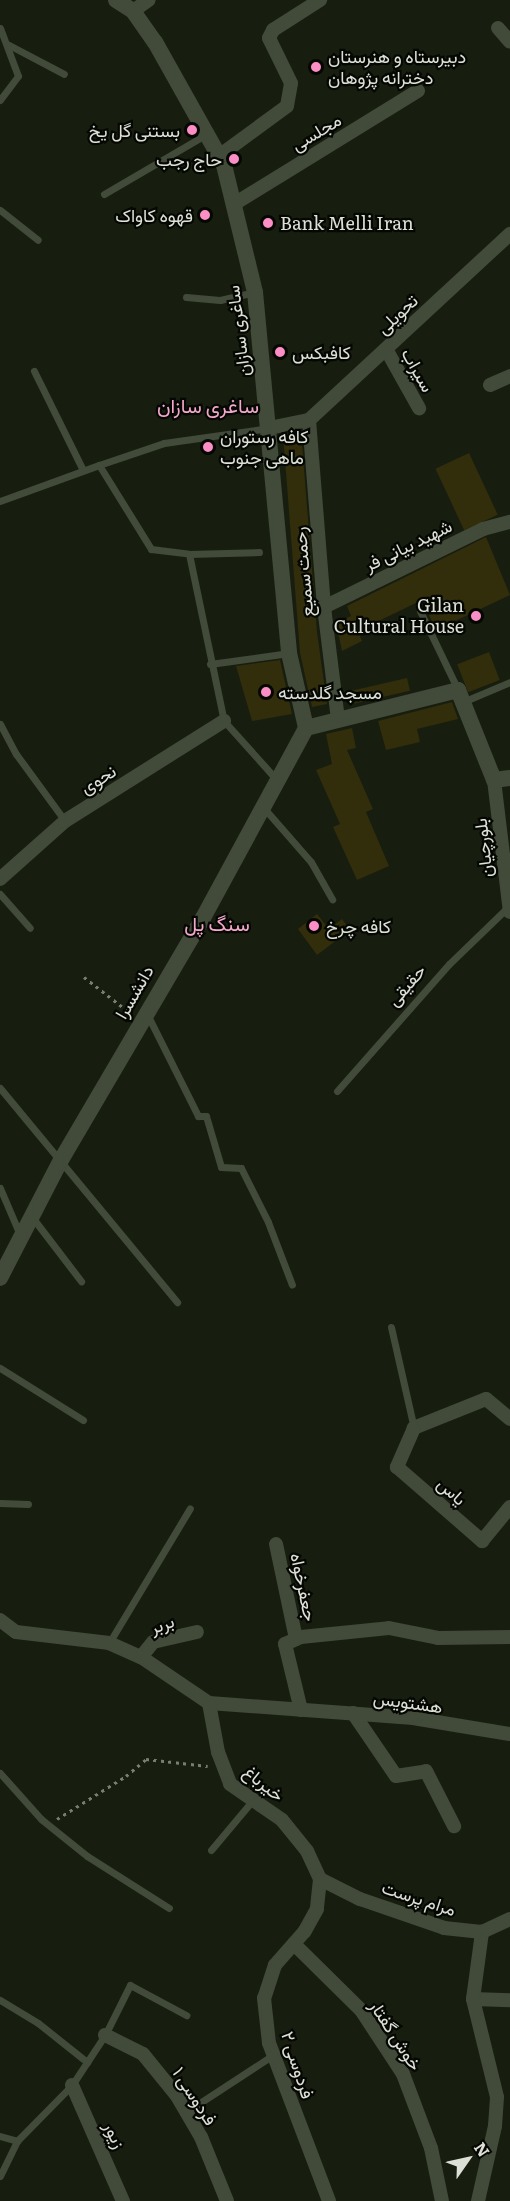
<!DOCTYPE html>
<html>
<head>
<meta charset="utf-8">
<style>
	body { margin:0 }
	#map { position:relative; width:510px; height:2201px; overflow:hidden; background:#171e10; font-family:Literata,Vazirmatn,serif }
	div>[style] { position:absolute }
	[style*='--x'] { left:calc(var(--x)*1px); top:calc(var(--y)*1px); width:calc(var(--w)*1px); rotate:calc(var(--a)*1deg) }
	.building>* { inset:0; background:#322d0a; transform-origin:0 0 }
	.path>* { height:3px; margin-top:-1.5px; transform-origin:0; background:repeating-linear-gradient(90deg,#787e72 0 3px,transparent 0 7.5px) }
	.service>* { height:7px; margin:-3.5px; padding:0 3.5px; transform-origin:3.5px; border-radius:3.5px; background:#424a3a }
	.minor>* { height:14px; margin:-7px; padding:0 7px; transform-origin:7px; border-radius:7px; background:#424a3a }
	.tertiary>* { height:16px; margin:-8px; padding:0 8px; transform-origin:8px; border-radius:8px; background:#424a3a }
	.dots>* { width:16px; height:16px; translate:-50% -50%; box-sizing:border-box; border:3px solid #050703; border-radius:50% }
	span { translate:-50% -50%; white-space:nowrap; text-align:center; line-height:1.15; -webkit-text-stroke:4.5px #050703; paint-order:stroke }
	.poi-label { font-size:18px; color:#dce0d7 }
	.left { translate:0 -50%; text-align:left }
	.right { translate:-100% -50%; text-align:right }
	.street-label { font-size:18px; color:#dce0d7 }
	.neighbourhood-label { font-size:20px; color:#f4a8cc }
	.north { position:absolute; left:438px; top:2129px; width:60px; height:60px; -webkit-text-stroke:4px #050703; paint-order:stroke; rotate:56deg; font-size:16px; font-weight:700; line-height:24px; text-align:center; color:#dce0d7 }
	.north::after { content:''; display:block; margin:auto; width:21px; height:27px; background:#dce0d7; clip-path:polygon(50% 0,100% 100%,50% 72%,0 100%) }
</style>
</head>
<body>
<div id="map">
	<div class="building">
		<i style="clip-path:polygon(301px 431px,317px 632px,327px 704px,312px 707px,300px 653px,283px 434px)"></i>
		<i style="left:469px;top:453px;width:68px;height:37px;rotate:65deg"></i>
		<i style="clip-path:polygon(486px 537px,510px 595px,436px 630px,422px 600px,358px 631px,362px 641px,342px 651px,336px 623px,351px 616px,347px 606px)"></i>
		<i style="left:489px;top:652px;width:30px;height:34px;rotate:69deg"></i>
		<i style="clip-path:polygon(280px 660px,292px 714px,252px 721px,236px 666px)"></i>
		<i style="left:407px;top:678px;width:13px;height:57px;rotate:77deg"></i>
		<i style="clip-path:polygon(452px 702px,458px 719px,417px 729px,420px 742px,386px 750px,378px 721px)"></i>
		<i style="clip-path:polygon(352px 728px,356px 748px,347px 750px,373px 809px,366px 812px,389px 866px,357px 880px,333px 827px,340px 824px,316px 770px,332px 764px,326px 734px)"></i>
		<i style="clip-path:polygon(317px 914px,329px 929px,342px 919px,350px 930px,317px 955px,298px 929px)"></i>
	</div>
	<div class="path">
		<i style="--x:84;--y:977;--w:57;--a:37.9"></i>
		<i style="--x:57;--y:1819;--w:81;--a:-31.9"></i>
		<i style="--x:126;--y:1776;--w:26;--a:-40"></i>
		<i style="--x:146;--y:1759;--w:62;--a:6.4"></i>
	</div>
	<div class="service">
		<i style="--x:0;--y:28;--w:51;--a:69.4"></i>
		<i style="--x:18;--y:76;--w:30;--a:127"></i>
		<i style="--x:9;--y:45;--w:62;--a:27.8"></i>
		<i style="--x:104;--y:194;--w:117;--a:-30.3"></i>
		<i style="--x:0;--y:210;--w:48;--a:38.3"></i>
		<i style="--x:186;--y:297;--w:34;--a:5"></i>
		<i style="--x:220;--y:300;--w:36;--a:-13"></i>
		<i style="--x:34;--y:371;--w:110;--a:63.7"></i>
		<i style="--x:99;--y:465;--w:69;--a:-18.7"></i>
		<i style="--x:164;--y:443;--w:106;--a:-8.1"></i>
		<i style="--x:0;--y:501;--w:105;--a:-20"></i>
		<i style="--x:99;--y:465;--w:99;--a:58.2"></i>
		<i style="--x:151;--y:549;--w:38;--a:7"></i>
		<i style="--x:189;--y:554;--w:70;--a:-1.6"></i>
		<i style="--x:189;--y:554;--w:171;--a:78.2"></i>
		<i style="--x:224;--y:721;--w:79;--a:48.1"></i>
		<i style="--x:420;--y:611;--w:88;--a:64.3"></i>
		<i style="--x:210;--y:664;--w:80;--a:-7.9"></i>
		<i style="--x:465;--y:701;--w:49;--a:-22.9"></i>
		<i style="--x:0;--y:724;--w:34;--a:62"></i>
		<i style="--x:16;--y:754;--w:83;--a:53.8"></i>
		<i style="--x:263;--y:807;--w:73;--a:48.9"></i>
		<i style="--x:311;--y:862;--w:43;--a:60.4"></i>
		<i style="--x:0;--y:894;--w:45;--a:48.6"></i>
		<i style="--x:148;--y:1016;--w:112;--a:63.4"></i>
		<i style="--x:198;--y:1116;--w:8;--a:0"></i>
		<i style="--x:206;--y:1116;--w:53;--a:73.6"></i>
		<i style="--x:221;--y:1167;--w:20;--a:3"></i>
		<i style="--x:241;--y:1168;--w:60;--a:63.4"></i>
		<i style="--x:268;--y:1222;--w:67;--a:69.1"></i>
		<i style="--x:0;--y:1088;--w:278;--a:50.4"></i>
		<i style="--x:337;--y:1091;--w:169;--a:-48.6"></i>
		<i style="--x:449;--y:964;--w:82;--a:-44"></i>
		<i style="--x:0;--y:1188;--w:51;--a:66.9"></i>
		<i style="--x:32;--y:1217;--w:81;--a:52.6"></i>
		<i style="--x:391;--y:1327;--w:104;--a:77.2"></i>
		<i style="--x:0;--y:1368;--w:98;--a:32.1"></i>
		<i style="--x:0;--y:1503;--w:28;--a:2"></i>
		<i style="--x:109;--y:1643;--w:157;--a:-59"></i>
		<i style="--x:0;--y:1773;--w:62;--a:48.3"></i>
		<i style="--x:41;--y:1819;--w:59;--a:38.8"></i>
		<i style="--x:87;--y:1856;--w:97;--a:32.4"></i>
		<i style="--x:211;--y:1850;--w:64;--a:-50.1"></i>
		<i style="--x:0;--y:2000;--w:44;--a:31.2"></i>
		<i style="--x:38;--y:2023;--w:63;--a:38.5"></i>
		<i style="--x:186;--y:2112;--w:104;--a:-33.2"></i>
		<i style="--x:0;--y:2136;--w:18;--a:16"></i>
		<i style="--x:0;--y:2176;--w:39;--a:-64"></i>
		<i style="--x:17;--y:2141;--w:78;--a:-45.5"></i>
		<i style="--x:72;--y:2085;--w:60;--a:-56.6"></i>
		<i style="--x:105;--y:2035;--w:56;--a:-63.4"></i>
		<i style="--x:130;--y:1985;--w:64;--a:28.2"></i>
	</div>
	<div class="minor">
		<i style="--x:133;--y:11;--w:19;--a:-35"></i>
		<i style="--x:498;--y:28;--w:18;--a:49"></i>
		<i style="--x:219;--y:156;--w:84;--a:-36.3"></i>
		<i style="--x:287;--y:106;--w:23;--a:-80"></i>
		<i style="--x:291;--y:83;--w:50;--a:-116.1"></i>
		<i style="--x:269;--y:38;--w:9;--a:-63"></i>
		<i style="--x:273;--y:30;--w:56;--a:-32.6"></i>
		<i style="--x:234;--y:204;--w:216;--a:-31.6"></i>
		<i style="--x:386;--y:349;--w:68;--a:60.8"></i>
		<i style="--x:490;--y:385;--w:22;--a:-24"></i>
		<i style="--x:309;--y:420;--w:188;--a:85.4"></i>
		<i style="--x:324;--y:607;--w:114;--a:82.9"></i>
		<i style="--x:309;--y:420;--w:274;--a:-42.8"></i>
		<i style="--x:269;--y:428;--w:41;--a:-11.3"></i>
		<i style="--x:324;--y:607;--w:177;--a:-26.1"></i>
		<i style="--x:483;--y:529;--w:28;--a:-15"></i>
		<i style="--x:494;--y:780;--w:133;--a:83.1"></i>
		<i style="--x:0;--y:879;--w:87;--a:-41.7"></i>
		<i style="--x:65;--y:821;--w:188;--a:-32.2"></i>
		<i style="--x:510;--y:1419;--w:31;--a:-140"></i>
		<i style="--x:486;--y:1399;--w:78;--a:158.1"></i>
		<i style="--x:414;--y:1428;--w:43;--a:113.6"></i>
		<i style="--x:397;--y:1467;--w:113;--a:41"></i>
		<i style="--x:482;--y:1541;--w:44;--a:-50.5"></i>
		<i style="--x:276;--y:1544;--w:97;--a:78.1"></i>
		<i style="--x:0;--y:1620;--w:20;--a:37"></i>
		<i style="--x:16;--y:1632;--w:94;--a:6.7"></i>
		<i style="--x:109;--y:1643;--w:35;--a:24"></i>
		<i style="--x:141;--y:1657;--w:82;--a:34.1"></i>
		<i style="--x:209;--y:1703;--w:205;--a:4.2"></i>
		<i style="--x:413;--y:1718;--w:98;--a:9.4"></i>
		<i style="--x:141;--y:1657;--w:19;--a:-51"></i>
		<i style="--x:153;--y:1642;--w:45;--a:-12.8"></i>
		<i style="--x:209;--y:1703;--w:50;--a:79.6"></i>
		<i style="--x:218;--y:1752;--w:34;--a:69"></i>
		<i style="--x:230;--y:1784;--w:63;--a:34.7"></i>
		<i style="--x:282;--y:1820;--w:40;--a:51"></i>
		<i style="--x:307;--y:1851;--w:31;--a:65"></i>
		<i style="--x:320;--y:1879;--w:30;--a:96"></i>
		<i style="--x:317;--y:1909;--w:26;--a:119"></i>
		<i style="--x:304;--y:1932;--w:44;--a:131.3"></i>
		<i style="--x:275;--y:1965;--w:35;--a:108"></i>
		<i style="--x:264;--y:1998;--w:45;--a:83.7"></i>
		<i style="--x:269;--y:2043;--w:169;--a:69.2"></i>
		<i style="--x:301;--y:1710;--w:68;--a:-103.6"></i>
		<i style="--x:285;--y:1644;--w:17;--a:-24"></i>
		<i style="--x:301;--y:1637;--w:88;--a:-5.8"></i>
		<i style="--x:389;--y:1628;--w:50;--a:11.5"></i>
		<i style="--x:438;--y:1638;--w:72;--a:-0.8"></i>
		<i style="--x:353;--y:1713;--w:76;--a:55.7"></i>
		<i style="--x:396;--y:1776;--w:30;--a:-9"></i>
		<i style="--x:426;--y:1771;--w:62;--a:63"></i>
		<i style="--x:320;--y:1879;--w:45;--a:26.6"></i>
		<i style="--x:360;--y:1899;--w:89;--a:19"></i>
		<i style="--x:444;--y:1928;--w:38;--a:6"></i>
		<i style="--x:482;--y:1932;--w:31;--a:-25"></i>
		<i style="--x:294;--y:1944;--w:94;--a:44.6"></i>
		<i style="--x:361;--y:2010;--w:77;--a:56.7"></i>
		<i style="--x:403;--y:2074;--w:79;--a:69.3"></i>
		<i style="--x:431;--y:2148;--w:54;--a:78.3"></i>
		<i style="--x:473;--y:1999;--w:37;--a:2"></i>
		<i style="--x:105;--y:2035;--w:42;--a:26.6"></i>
		<i style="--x:143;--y:2054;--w:54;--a:51"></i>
		<i style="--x:177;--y:2096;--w:48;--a:59.7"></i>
		<i style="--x:201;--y:2137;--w:69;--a:67.9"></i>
		<i style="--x:72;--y:2085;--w:127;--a:66.3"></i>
		<i style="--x:478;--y:2201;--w:77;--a:-77.2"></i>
		<i style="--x:495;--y:2126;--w:29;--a:-86"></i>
		<i style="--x:497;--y:2097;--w:101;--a:-103.8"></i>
		<i style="--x:473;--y:1999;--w:68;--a:-82.3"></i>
	</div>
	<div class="tertiary">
		<i style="--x:116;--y:0;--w:20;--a:33"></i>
		<i style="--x:133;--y:11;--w:38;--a:55"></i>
		<i style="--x:155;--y:42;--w:141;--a:60.7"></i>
		<i style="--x:224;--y:165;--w:131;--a:76.3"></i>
		<i style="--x:255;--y:292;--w:363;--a:84.6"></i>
		<i style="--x:289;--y:653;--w:77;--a:77.2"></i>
		<i style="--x:306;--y:728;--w:157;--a:-14"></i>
		<i style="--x:458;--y:690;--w:97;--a:68.2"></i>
		<i style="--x:494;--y:780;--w:16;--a:-7"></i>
		<i style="--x:0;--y:1278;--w:133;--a:-62.7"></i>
		<i style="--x:61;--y:1160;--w:281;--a:-59.6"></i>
		<i style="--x:203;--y:918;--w:216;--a:-61.5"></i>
	</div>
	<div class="dots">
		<i style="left:316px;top:67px;background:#fb8fc5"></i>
		<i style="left:192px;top:130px;background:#fb8fc5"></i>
		<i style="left:234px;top:159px;background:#fb8fc5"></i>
		<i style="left:205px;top:215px;background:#fb8fc5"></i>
		<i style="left:268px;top:223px;background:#fb8fc5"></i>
		<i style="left:280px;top:352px;background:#fb8fc5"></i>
		<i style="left:208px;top:447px;background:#fb8fc5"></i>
		<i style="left:476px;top:616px;background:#fb8fc5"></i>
		<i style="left:266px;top:692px;background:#fb8fc5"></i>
		<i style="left:314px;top:926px;background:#fb8fc5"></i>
	</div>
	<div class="poi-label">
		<span class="left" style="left:328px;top:67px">دبیرستاه و هنرستان<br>دخترانه پژوهان</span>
		<span class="right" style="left:180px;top:130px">بستنی گل یخ</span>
		<span class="right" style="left:222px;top:159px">حاج رجب</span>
		<span class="right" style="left:193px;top:215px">قهوه کاواک</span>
		<span class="left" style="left:280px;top:223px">Bank Melli Iran</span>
		<span class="left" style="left:292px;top:352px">کافبکس</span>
		<span class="left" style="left:220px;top:447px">کافه رستوران<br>ماهی جنوب</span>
		<span class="right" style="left:464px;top:616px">Gilan<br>Cultural House</span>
		<span class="left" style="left:278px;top:692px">مسجد گلدسته</span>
		<span class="left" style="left:326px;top:926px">کافه چرخ</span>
	</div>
	<div class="street-label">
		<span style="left:316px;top:132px;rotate:-31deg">مجلسی</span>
		<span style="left:397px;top:314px;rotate:-43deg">تحویلی</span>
		<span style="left:238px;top:331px;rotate:-97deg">ساغری سازان</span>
		<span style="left:418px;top:370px;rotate:61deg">سیراب</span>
		<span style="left:408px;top:545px;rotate:-26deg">شهید بیانی فر</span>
		<span style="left:303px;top:572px;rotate:-95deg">رحمت سمیع</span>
		<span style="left:98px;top:779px;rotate:-32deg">نحوی</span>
		<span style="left:483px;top:848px;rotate:-96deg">بلورچیان</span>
		<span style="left:406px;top:985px;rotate:-49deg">حقیقی</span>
		<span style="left:134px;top:992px;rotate:-60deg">دانشسرا</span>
		<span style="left:452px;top:1491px;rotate:42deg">یاس</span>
		<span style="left:304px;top:1587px;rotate:78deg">جعفرخواه</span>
		<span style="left:162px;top:1624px;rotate:-19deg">بربر</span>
		<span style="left:408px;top:1702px;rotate:8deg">هشتویس</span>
		<span style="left:264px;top:1783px;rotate:39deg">خیرباغ</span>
		<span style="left:419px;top:1898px;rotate:18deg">مرام پرست</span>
		<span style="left:396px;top:2035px;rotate:57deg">خوش گفتار</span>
		<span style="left:298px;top:2065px;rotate:72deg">فردوسی ۲</span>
		<span style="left:195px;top:2096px;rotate:57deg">فردوسی ۱</span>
		<span style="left:115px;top:2135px;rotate:65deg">زیور</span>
	</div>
	<div class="neighbourhood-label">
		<span style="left:208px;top:404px">ساغری سازان</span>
		<span style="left:217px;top:922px">سنگ پل</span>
	</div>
	<div class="north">N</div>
</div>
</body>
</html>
